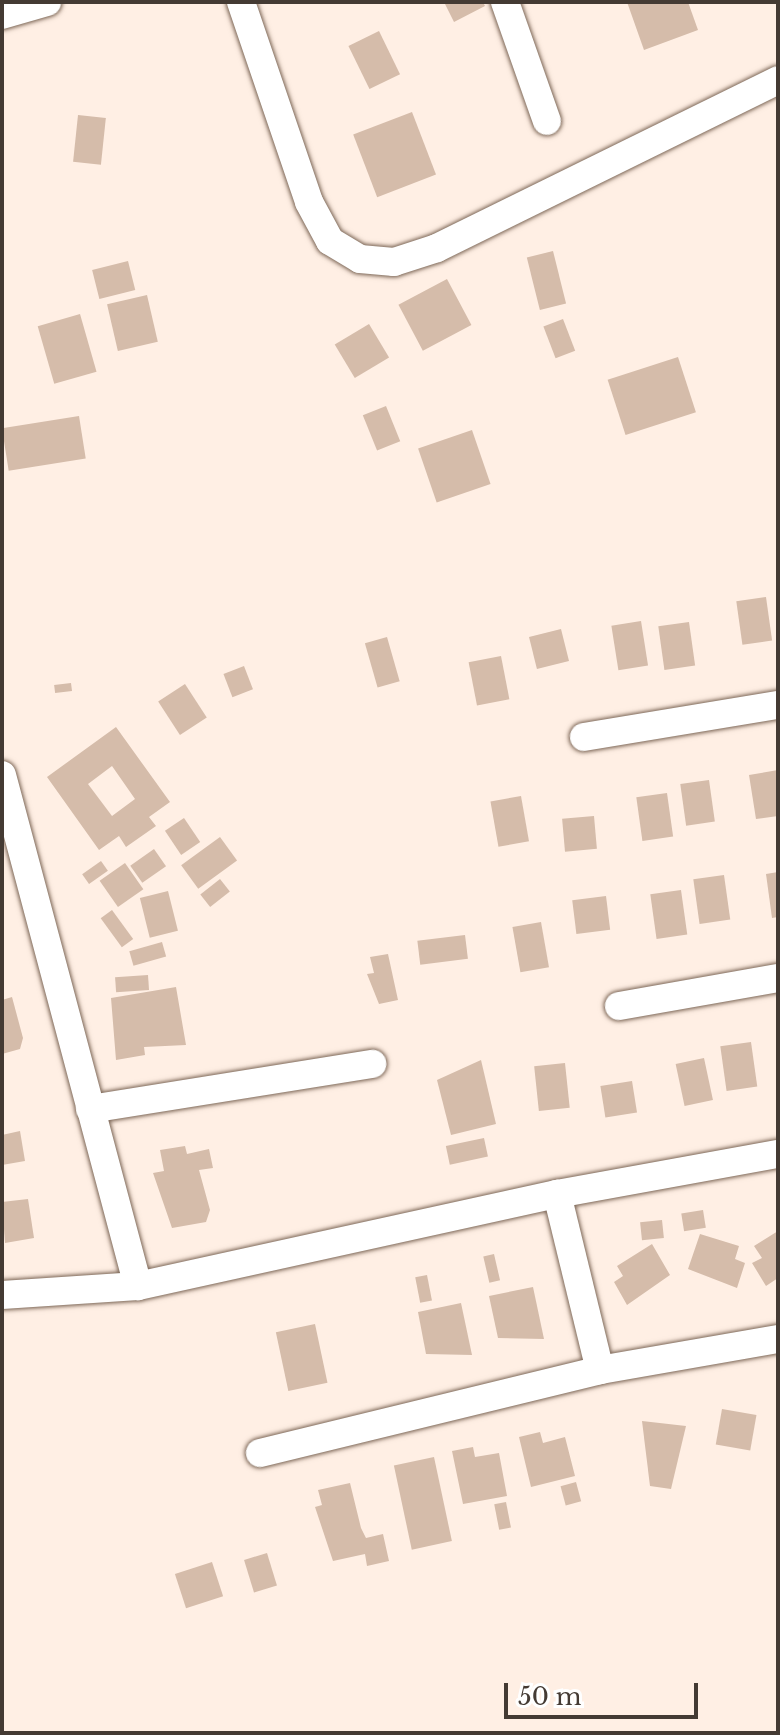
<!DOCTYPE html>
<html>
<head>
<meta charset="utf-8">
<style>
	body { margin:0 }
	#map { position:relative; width:780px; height:1735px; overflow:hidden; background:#ffefe4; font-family:"Libre Baskerville",serif }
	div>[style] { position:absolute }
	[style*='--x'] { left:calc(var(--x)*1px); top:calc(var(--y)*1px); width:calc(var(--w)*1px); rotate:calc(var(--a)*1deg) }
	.building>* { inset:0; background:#d5bcaa; transform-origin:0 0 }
	.roads { filter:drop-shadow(0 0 2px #7e6858) drop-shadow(0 0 2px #7e6858) }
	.minor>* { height:28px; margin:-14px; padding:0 14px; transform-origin:14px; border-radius:14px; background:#fff }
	span { translate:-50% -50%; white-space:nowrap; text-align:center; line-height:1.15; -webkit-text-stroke:6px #fff; paint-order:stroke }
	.frame { position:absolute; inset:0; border:4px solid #443a33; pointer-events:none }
	.scale { position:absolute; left:504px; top:1683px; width:194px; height:36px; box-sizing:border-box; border:4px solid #443a33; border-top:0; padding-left:10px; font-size:24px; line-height:28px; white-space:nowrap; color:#443a33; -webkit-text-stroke:6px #fff; paint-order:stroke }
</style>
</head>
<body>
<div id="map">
	<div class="building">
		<i style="clip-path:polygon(444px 2px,483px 2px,485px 6px,454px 22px)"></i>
		<i style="clip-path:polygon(627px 2px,688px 2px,698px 30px,644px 50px)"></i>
		<i style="left:379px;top:31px;width:48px;height:34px;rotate:64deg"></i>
		<i style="left:412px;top:112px;width:67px;height:63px;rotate:69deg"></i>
		<i style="left:78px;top:115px;width:28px;height:47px;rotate:6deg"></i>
		<i style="left:553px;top:251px;width:54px;height:27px;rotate:76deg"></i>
		<i style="left:128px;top:261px;width:30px;height:37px;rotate:76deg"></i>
		<i style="left:447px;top:279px;width:52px;height:55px;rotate:62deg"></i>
		<i style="left:147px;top:295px;width:48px;height:41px;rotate:77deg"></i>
		<i style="left:80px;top:314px;width:60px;height:44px;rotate:74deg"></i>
		<i style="left:563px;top:319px;width:34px;height:21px;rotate:69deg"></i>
		<i style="left:369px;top:324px;width:39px;height:40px;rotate:59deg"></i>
		<i style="left:678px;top:357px;width:58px;height:74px;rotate:72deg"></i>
		<i style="left:386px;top:406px;width:38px;height:25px;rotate:68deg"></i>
		<i style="left:79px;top:416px;width:43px;height:78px;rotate:81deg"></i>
		<i style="left:472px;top:430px;width:57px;height:57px;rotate:71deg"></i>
		<i style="left:766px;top:597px;width:44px;height:30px;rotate:82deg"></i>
		<i style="left:641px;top:621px;width:45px;height:30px;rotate:81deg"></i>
		<i style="left:689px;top:622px;width:44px;height:31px;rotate:82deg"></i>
		<i style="left:561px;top:629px;width:33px;height:33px;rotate:76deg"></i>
		<i style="left:387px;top:637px;width:46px;height:23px;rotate:74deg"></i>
		<i style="left:501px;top:656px;width:44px;height:33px;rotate:79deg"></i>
		<i style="left:244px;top:666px;width:25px;height:22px;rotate:69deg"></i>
		<i style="left:71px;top:683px;width:8px;height:17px;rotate:83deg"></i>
		<i style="left:185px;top:684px;width:40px;height:32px;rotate:57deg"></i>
		<i style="clip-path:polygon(evenodd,116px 727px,170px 802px,149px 817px,156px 826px,126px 847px,119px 836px,99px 850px,47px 777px,116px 727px,112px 766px,135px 799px,112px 816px,88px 784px,112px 766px)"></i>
		<i style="clip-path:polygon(778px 770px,778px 816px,756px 819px,749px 775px)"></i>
		<i style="left:709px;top:780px;width:42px;height:29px;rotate:82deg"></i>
		<i style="left:667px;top:793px;width:44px;height:31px;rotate:82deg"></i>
		<i style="left:521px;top:796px;width:46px;height:31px;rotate:80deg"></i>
		<i style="left:594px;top:816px;width:33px;height:32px;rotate:85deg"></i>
		<i style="left:184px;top:818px;width:29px;height:23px;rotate:56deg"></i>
		<i style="left:220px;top:837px;width:29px;height:48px;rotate:54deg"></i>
		<i style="left:154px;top:849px;width:21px;height:29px;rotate:55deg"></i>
		<i style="left:101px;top:861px;width:12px;height:23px;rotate:55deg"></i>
		<i style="left:125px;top:863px;width:32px;height:31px;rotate:55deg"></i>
		<i style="clip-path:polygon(778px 872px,778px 917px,772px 918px,766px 874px)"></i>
		<i style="left:724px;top:875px;width:45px;height:31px;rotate:82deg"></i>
		<i style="left:220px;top:879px;width:16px;height:25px;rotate:52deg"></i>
		<i style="left:681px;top:890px;width:45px;height:31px;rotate:82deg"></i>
		<i style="left:168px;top:891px;width:41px;height:29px;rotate:76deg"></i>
		<i style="left:606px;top:896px;width:34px;height:34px;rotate:83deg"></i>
		<i style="left:112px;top:910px;width:36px;height:14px;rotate:54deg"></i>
		<i style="left:541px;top:922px;width:46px;height:29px;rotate:80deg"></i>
		<i style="left:465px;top:935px;width:24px;height:48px;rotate:83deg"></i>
		<i style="left:162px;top:942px;width:15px;height:34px;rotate:74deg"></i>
		<i style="clip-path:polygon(388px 954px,398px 1000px,379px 1004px,367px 974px,374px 973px,370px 957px)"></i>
		<i style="left:148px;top:975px;width:15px;height:33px;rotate:86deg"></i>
		<i style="clip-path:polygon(176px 987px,186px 1045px,144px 1047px,145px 1055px,116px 1060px,111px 998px)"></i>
		<i style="clip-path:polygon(12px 997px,23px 1038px,20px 1049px,2px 1054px,2px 1000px)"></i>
		<i style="left:751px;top:1042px;width:45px;height:31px;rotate:82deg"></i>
		<i style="left:704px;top:1058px;width:43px;height:29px;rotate:78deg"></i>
		<i style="clip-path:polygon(481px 1060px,496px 1124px,451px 1135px,437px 1080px)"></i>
		<i style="left:565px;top:1063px;width:45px;height:31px;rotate:84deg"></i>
		<i style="left:632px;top:1081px;width:32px;height:32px;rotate:81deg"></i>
		<i style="clip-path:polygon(20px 1131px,25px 1161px,2px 1165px,2px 1135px)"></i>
		<i style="left:484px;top:1138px;width:19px;height:39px;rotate:78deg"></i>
		<i style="clip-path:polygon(185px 1146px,187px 1154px,209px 1149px,213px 1168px,199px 1170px,210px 1210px,206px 1222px,172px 1228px,153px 1173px,164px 1171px,160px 1150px)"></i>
		<i style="clip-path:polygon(28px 1199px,34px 1238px,5px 1243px,2px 1202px)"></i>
		<i style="left:703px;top:1210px;width:18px;height:22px;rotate:81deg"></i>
		<i style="left:662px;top:1220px;width:18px;height:22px;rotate:84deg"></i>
		<i style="clip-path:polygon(778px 1231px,778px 1278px,766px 1286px,752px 1263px,762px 1258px,754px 1246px)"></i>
		<i style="clip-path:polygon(700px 1234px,739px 1246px,735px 1259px,745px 1263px,737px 1288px,688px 1269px)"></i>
		<i style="clip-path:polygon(652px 1244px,670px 1275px,627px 1305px,614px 1282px,623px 1276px,617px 1266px)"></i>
		<i style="left:494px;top:1254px;width:27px;height:11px;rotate:77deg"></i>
		<i style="left:427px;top:1275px;width:26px;height:12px;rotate:79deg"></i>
		<i style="clip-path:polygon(533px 1287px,544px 1339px,498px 1338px,489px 1296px)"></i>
		<i style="clip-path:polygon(461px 1303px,472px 1355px,426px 1354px,418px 1312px)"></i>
		<i style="left:315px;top:1324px;width:60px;height:40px;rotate:78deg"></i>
		<i style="left:722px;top:1409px;width:35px;height:36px;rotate:10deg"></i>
		<i style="clip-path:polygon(642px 1421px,686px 1426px,671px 1489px,650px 1486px)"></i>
		<i style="clip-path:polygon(540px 1432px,543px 1443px,565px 1437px,575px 1476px,531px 1487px,519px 1437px)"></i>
		<i style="clip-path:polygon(473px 1447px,475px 1457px,499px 1453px,507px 1496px,463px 1504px,452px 1451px)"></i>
		<i style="left:434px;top:1457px;width:86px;height:41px;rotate:78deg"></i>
		<i style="left:576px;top:1482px;width:20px;height:16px;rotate:75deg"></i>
		<i style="clip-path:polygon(350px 1483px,361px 1528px,366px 1538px,383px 1534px,389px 1561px,367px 1566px,365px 1554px,333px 1561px,315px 1507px,322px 1505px,318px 1490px)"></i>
		<i style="left:506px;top:1502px;width:26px;height:12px;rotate:79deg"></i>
		<i style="left:267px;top:1553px;width:34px;height:24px;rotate:73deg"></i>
		<i style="left:212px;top:1562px;width:36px;height:39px;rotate:72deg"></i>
	</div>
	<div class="roads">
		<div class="minor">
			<i style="--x:241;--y:2;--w:211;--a:71.2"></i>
			<i style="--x:309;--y:202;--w:44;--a:61.7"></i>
			<i style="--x:330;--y:241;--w:35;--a:31"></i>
			<i style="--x:360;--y:259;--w:34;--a:5"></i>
			<i style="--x:394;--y:262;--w:45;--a:-18"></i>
			<i style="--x:437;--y:248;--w:380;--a:-26.2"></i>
			<i style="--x:505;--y:2;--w:126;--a:70.6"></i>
			<i style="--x:2;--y:15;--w:47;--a:-16.1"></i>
			<i style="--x:584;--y:737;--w:197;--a:-9.4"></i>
			<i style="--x:2;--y:775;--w:529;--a:75.1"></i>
			<i style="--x:619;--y:1006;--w:161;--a:-10"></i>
			<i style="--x:90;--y:1109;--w:286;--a:-9.1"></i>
			<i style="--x:557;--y:1194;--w:181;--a:76.3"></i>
			<i style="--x:2;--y:1295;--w:136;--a:-3.8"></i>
			<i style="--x:138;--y:1286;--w:429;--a:-12.4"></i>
			<i style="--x:557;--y:1194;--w:225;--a:-10.3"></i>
			<i style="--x:260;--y:1453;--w:350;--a:-13.7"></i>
			<i style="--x:600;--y:1370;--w:181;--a:-9.9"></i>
		</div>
	</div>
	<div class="frame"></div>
	<div class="scale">50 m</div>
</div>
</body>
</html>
